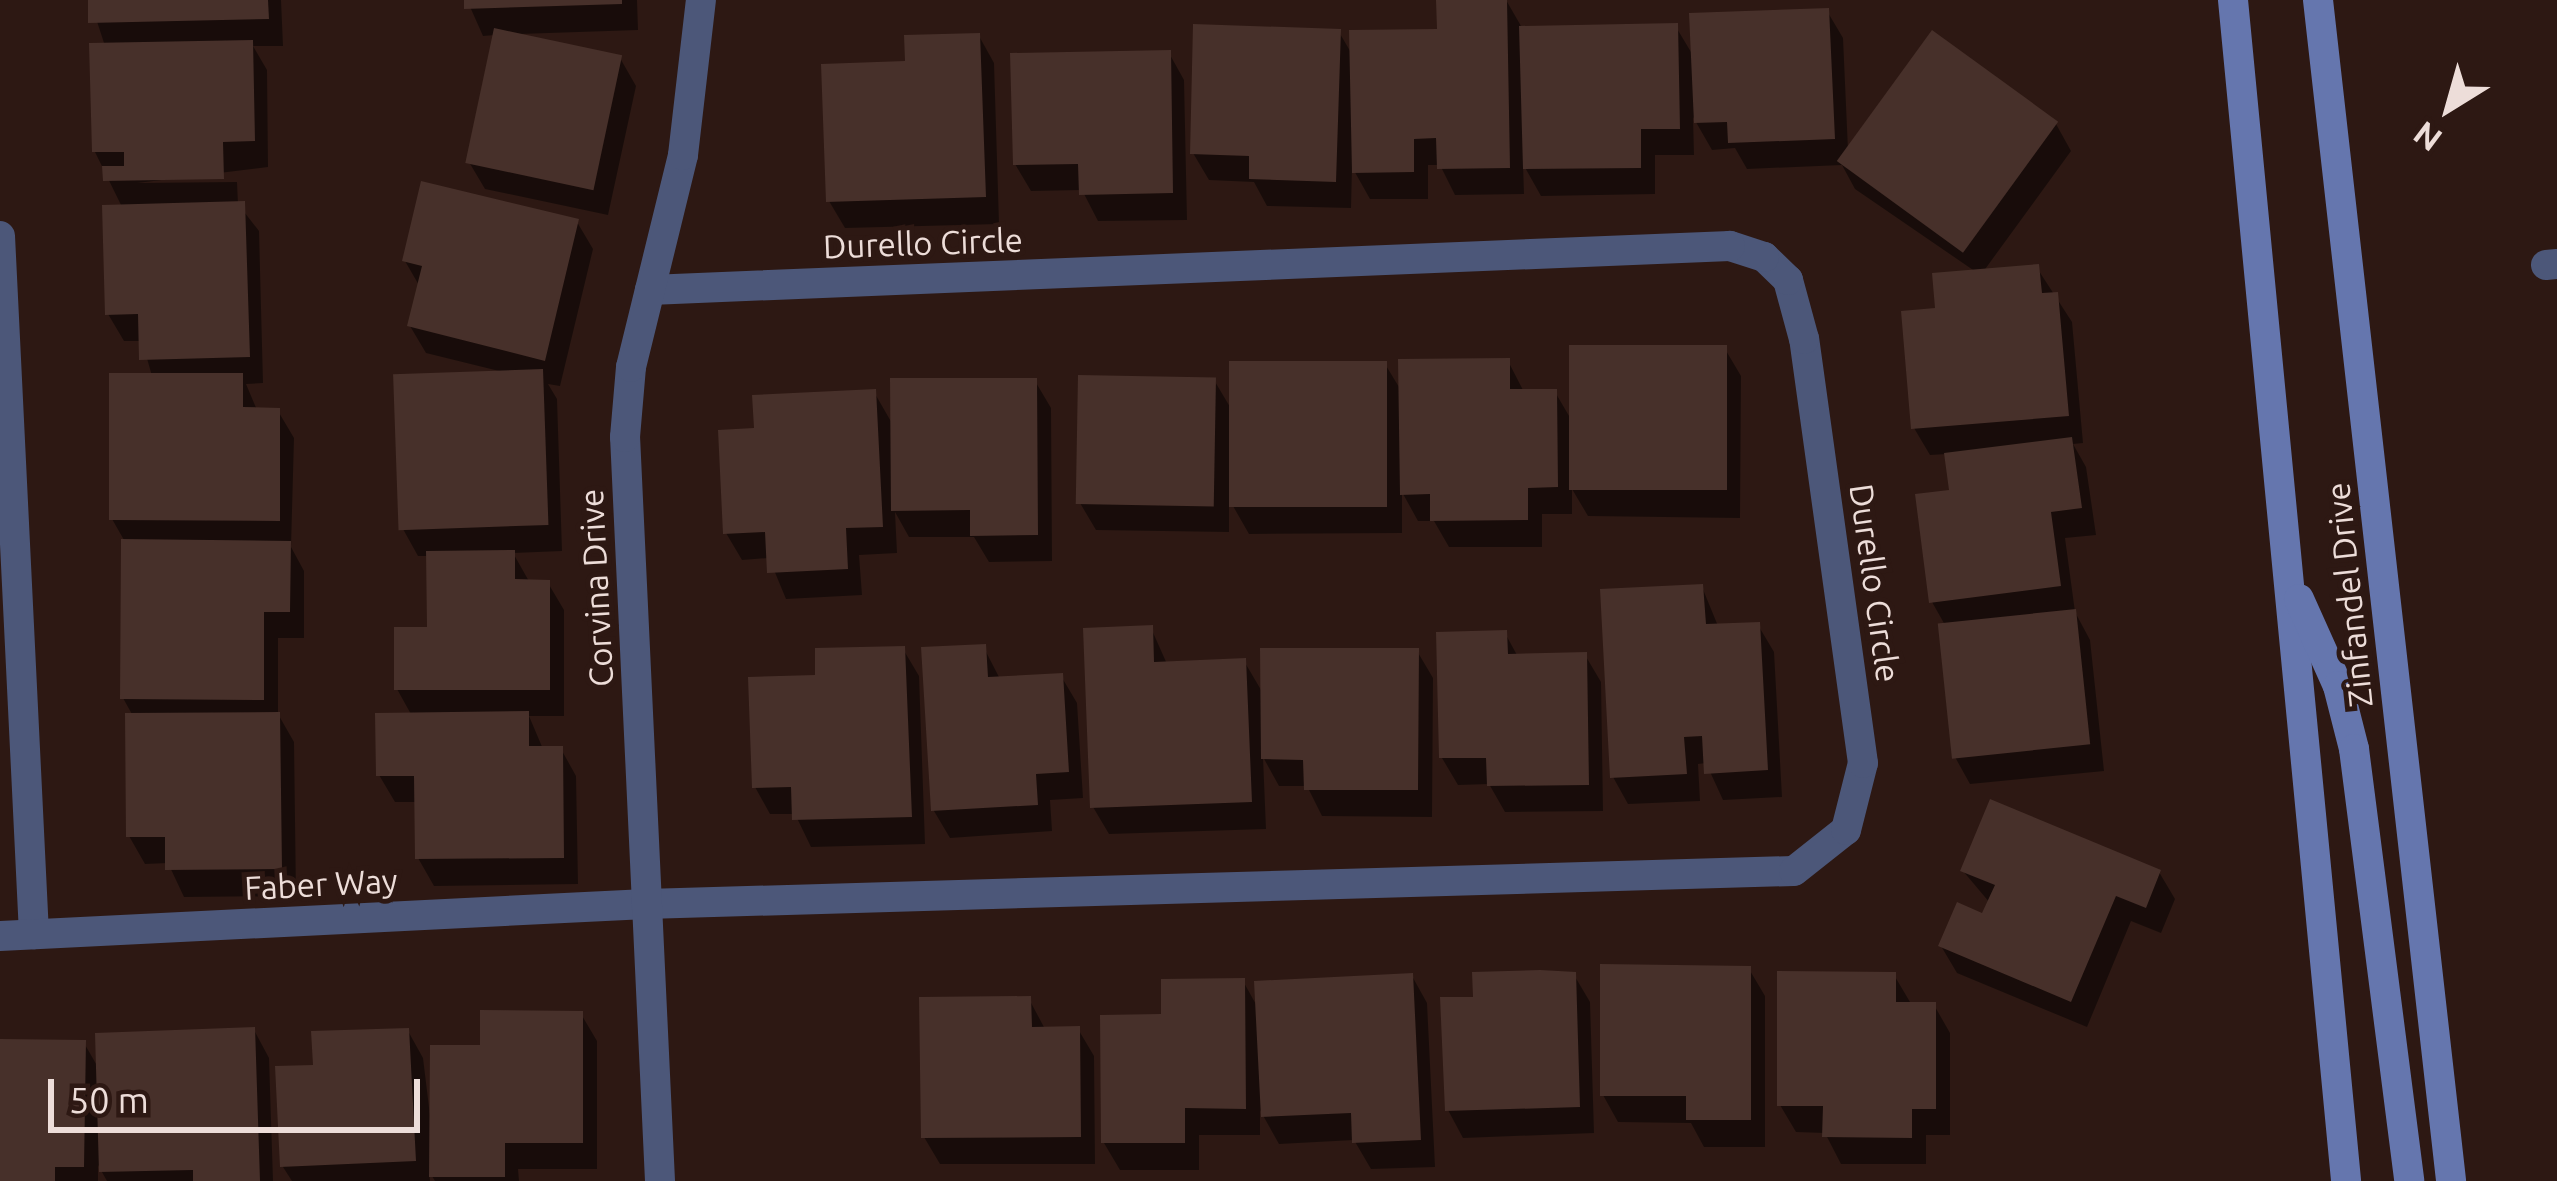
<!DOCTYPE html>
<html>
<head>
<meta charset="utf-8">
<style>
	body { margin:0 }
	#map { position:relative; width:2557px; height:1181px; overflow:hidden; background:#2d1813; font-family:Ubuntu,sans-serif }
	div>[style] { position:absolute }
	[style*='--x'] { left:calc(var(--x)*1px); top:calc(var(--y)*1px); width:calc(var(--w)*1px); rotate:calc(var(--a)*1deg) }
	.shadow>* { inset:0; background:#0007 }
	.building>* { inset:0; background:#47302a; transform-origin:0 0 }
	.street>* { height:30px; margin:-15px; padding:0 15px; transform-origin:15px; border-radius:15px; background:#4c5779 }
	.secondary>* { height:30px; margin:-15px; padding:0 15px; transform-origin:15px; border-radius:15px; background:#6576ae }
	span { translate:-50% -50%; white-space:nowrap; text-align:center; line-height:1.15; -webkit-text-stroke:10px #2d1813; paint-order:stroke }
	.street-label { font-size:33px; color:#edddd9 }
	.north { position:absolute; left:2389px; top:48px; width:120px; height:120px; -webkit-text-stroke:9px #2d1813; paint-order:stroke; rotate:217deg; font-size:33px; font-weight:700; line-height:48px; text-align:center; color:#edddd9 }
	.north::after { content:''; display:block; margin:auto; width:42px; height:54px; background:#edddd9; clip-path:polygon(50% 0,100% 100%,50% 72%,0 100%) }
	.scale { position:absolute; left:48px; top:1079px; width:372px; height:54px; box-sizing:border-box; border:6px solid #edddd9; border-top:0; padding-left:15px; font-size:36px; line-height:42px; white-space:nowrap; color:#edddd9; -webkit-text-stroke:9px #2d1813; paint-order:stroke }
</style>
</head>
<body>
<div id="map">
	<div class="shadow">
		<i style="clip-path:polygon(90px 0,281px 0,283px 46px,253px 46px,267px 70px,268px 167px,137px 183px,237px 182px,238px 204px,259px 231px,263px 383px,246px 384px,257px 410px,278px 411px,294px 438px,291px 547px,304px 571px,304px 638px,278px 638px,278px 714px,294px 742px,296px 896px,184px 897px,168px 863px,145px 864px,129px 836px,133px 716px,123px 698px,124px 540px,112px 519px,152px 376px,142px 341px,124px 341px,108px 314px,122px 207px,95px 152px,105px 46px)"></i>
		<i style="clip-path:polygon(467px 0,637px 0,638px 30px,519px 34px,620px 58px,636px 86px,608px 215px,485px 189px,469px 162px,495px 35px,483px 36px)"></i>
		<i style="clip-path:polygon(1439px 0,1506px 0,1521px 26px,1676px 27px,1694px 57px,1827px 11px,1843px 38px,1848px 150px,2056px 124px,2071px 151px,1983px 272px,2037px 268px,2072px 322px,2083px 443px,2073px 444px,2086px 467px,2096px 535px,2065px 538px,2075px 612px,2090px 640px,2104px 771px,1970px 784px,1955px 757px,1945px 625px,1932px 602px,1952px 492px,1947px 454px,1930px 455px,1914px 428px,1938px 311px,1976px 272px,1855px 189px,1842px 165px,1747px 169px,1735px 148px,1712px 150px,1693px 117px,1694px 155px,1655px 155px,1655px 194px,1541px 196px,1523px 164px,1524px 194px,1455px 195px,1440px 165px,1428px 165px,1428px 199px,1370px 199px,1352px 167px,1351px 208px,1267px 206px,1254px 182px,1209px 180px,1193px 153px,1339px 32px,1353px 56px,1440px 32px)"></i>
		<i style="clip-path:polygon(979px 36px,994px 63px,999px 224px,845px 228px,829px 201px,908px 64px)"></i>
		<i style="clip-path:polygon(1169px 53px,1184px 80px,1187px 220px,1098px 221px,1082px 190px,1031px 191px,1015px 164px)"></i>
		<i style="clip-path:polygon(577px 222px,593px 249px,560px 386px,548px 384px,557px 399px,562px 551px,513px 553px,530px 583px,548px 583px,564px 610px,564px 716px,529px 716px,543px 749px,561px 749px,576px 776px,578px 884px,434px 886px,418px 858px,417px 802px,395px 802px,379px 775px,412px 716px,397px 689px,430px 630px,429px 556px,418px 556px,403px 529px,499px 371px,426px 353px,410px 326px,420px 287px,405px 261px)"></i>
		<i style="clip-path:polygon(1725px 349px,1741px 376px,1740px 518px,1588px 516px,1572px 489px,1572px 514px,1542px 514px,1542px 547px,1449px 547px,1434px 521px,1418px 521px,1402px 492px,1402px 533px,1249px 534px,1229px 499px,1229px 532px,1096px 530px,1080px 503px,1214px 380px,1233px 412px,1385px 364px,1402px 392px,1508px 361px,1524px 392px,1555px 392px,1572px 421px)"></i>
		<i style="clip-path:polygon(1035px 381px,1051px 408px,1052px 561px,989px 562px,974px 537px,909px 537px,895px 512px,897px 553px,859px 555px,862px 595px,786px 599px,769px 558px,742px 560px,726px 533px,757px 431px,874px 392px,893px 425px)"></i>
		<i style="clip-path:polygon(1702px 587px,1718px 626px,1758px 625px,1774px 652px,1782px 797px,1723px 800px,1706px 763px,1698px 764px,1700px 801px,1628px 804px,1613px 777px)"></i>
		<i style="clip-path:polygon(1151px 628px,1167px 664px,1244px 661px,1264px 695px,1417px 651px,1433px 678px,1432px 817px,1322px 816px,1307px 786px,1279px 786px,1263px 757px,1266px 829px,1109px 834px,1093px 807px)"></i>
		<i style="clip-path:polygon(1505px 633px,1518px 657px,1585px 655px,1601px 682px,1603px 811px,1505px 812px,1489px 784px,1458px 785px,1442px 758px)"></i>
		<i style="clip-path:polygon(984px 648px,1000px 679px,1061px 676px,1077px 703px,1083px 798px,1050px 800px,1052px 831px,950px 838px,934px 811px)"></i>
		<i style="clip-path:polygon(903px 649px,919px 676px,925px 844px,811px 847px,795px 814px,770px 814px,755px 787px,818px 678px)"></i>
		<i style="clip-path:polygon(1963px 871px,2159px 872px,2175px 899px,2161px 933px,2131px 921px,2087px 1027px,1957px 973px,1941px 946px,1984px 917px,1990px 903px)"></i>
		<i style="clip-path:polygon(1749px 969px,1765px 996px,1765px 1147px,1704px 1147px,1691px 1123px,1618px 1122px,1603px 1095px)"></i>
		<i style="clip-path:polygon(1574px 975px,1590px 1002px,1594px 1133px,1463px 1138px,1448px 1110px,1476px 1000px)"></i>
		<i style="clip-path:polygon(1894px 975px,1910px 1002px,1934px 1005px,1950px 1033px,1950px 1135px,1926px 1135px,1926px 1164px,1841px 1164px,1825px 1133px,1796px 1132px,1780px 1105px)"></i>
		<i style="clip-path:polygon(1412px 976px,1427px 1003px,1435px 1167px,1371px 1169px,1354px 1140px,1279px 1144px,1260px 1110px,1260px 1135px,1199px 1135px,1199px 1170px,1120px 1170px,1104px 1143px,1164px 1017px,1243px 981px,1258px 1008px)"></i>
		<i style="clip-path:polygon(1029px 999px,1045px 1029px,1078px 1029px,1094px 1056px,1095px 1164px,940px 1164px,924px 1137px)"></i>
		<i style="clip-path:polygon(581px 1014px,597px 1041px,597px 1169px,518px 1169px,519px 1181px,435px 1181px,429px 1171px,430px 1181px,292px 1181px,283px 1167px,316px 1068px,408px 1031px,423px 1058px,432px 1132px,483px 1048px)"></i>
		<i style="clip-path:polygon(254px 1030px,269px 1058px,273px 1181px,107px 1181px,98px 1165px,98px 1181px,0 1181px,0 1042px,84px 1043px,99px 1069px)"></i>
	</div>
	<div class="building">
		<i style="clip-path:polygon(88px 0,268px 0,269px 19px,88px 23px)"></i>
		<i style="clip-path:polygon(464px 0,622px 0,622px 4px,464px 9px)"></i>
		<i style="clip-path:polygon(1436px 0,1507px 0,1510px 168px,1437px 169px,1436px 138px,1414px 139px,1414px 172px,1352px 173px,1349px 30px,1437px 29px)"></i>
		<i style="clip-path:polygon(1829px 8px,1835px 139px,1728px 143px,1727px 122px,1694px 123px,1689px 13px)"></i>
		<i style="clip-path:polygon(1678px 23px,1680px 129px,1641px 129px,1641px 168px,1523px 169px,1519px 26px)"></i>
		<i style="clip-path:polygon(1193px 24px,1341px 29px,1336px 182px,1249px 179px,1249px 156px,1190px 154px)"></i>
		<i style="left:494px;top:28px;width:131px;height:138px;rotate:12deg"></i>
		<i style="left:1932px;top:30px;width:156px;height:162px;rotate:36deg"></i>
		<i style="clip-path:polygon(980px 33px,986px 197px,826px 202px,821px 64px,905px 61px,904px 35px)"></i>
		<i style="clip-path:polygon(253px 40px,255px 141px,223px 142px,224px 179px,103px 181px,102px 166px,124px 166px,124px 152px,92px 152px,89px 43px)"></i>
		<i style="clip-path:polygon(1171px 50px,1173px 193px,1079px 195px,1078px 164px,1013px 165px,1010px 53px)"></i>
		<i style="clip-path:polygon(421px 181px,579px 219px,545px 361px,407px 326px,422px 266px,402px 261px)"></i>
		<i style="clip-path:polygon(245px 201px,250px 357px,139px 360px,138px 314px,105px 315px,102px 205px)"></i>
		<i style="clip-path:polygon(2039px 264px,2042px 293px,2058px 292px,2069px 416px,1911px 429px,1901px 311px,1935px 308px,1932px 273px)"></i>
		<i style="left:1569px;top:345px;width:158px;height:145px"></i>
		<i style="clip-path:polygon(1510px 358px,1510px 389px,1557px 389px,1558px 487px,1528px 488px,1528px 520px,1430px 521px,1430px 494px,1400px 495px,1398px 359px)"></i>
		<i style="left:1387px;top:361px;width:146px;height:158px;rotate:90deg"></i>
		<i style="left:543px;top:369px;width:156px;height:150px;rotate:88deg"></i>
		<i style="clip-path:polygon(109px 373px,243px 373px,243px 407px,280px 408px,280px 521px,109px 520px)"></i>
		<i style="left:1078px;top:375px;width:138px;height:129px;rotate:1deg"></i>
		<i style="clip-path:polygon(890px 378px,1037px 378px,1038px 535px,970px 536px,970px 510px,891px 511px)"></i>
		<i style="clip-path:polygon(876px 389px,883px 527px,846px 528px,848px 569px,767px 573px,765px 532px,723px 534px,718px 430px,754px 428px,752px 395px)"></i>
		<i style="clip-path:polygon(2072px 437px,2082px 508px,2051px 512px,2061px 586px,1929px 603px,1915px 494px,1949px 490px,1944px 453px)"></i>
		<i style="clip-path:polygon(121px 539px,291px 541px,290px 612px,264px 612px,264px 700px,120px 699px)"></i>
		<i style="clip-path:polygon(515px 550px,515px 579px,550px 580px,550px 690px,394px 690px,394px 627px,427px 627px,426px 551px)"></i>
		<i style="clip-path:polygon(1703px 584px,1706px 624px,1760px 622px,1768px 770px,1704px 774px,1702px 736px,1684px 737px,1687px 774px,1610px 778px,1600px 589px)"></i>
		<i style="left:2076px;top:609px;width:136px;height:139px;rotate:84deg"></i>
		<i style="clip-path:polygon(1153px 625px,1154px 662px,1246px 658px,1252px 802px,1090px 808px,1083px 628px)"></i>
		<i style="clip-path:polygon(1507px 630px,1508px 654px,1587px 652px,1589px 785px,1487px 786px,1486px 758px,1439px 758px,1436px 632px)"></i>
		<i style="clip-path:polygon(986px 644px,988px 677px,1063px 673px,1069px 772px,1036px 774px,1038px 805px,931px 811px,921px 647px)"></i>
		<i style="clip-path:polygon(905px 646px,912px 817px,792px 820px,791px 787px,752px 788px,748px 677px,815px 675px,815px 648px)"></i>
		<i style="clip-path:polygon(1260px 648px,1419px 648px,1418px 790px,1304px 790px,1303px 760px,1261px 759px)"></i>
		<i style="clip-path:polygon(529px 711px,529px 746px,563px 746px,564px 858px,415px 859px,414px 776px,376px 776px,375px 713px)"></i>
		<i style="clip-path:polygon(280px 712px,282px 869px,165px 870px,165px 837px,126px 837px,125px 713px)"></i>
		<i style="clip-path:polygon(1990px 799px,2161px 870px,2146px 908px,2116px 896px,2071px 1002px,1938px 946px,1957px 902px,1982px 913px,1995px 885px,1960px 871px)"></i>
		<i style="clip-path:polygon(1600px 964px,1751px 966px,1751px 1120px,1686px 1120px,1686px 1096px,1600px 1096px)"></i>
		<i style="clip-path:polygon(1540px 970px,1576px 972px,1580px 1107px,1445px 1111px,1440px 997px,1473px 997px,1472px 972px)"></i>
		<i style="clip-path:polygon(1777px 971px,1896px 972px,1896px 1002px,1936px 1002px,1936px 1109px,1912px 1109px,1912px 1138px,1822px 1137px,1823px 1106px,1777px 1106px)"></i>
		<i style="clip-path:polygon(1413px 973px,1421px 1140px,1352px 1143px,1351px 1113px,1261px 1117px,1254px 981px)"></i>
		<i style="clip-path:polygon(1245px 978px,1246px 1109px,1185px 1108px,1185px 1143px,1101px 1143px,1100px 1015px,1161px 1014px,1161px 979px)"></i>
		<i style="clip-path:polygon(1031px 996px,1032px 1027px,1080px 1026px,1081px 1137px,921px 1138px,919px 997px)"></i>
		<i style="clip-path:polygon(480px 1010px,583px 1011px,583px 1143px,505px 1143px,505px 1177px,429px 1177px,430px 1045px,480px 1045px)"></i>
		<i style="clip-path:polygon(255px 1027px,260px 1181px,193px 1181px,193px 1170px,99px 1172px,95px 1033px)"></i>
		<i style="clip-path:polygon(409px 1028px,416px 1161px,280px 1167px,275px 1066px,313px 1065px,311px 1031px)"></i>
		<i style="clip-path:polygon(0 1039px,86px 1040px,84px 1167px,55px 1167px,55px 1181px,0 1181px)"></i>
	</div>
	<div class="street">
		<i style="--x:0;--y:236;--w:699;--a:87.21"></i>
		<i style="--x:2546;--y:265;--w:11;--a:-5"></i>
		<i style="--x:0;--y:936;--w:647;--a:-2.84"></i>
		<i style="--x:646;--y:904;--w:1148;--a:-1.65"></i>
		<i style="--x:1794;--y:871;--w:66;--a:-38.3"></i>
		<i style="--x:1846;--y:830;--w:69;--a:-75.8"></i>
		<i style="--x:1863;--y:763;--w:428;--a:-97.9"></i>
		<i style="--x:1804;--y:339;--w:61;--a:-105.2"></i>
		<i style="--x:1788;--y:280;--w:33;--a:-136"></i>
		<i style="--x:1764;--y:257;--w:36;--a:-162"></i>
		<i style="--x:1730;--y:246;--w:1081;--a:177.67"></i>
		<i style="--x:660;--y:1181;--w:745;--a:-92.69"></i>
		<i style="--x:625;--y:437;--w:70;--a:-85.1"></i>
		<i style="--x:631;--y:367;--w:218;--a:-76.2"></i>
		<i style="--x:683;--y:155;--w:156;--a:-83.4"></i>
	</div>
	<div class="secondary">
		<i style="--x:2233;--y:0;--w:1186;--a:84.53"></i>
		<i style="--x:2318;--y:0;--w:1188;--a:83.57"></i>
		<i style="--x:2299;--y:599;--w:95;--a:65.9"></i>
		<i style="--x:2338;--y:686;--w:65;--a:75.7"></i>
		<i style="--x:2354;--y:749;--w:435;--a:82.7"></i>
	</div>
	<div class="street-label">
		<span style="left:923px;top:243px;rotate:-2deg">Durello Circle</span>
		<span style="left:1875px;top:583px;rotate:82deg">Durello Circle</span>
		<span style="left:596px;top:588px;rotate:-93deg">Corvina Drive</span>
		<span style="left:2349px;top:595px;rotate:-96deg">Zinfandel Drive</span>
		<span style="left:321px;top:884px;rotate:-3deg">Faber Way</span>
	</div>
	<div class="north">N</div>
	<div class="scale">50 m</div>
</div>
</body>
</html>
